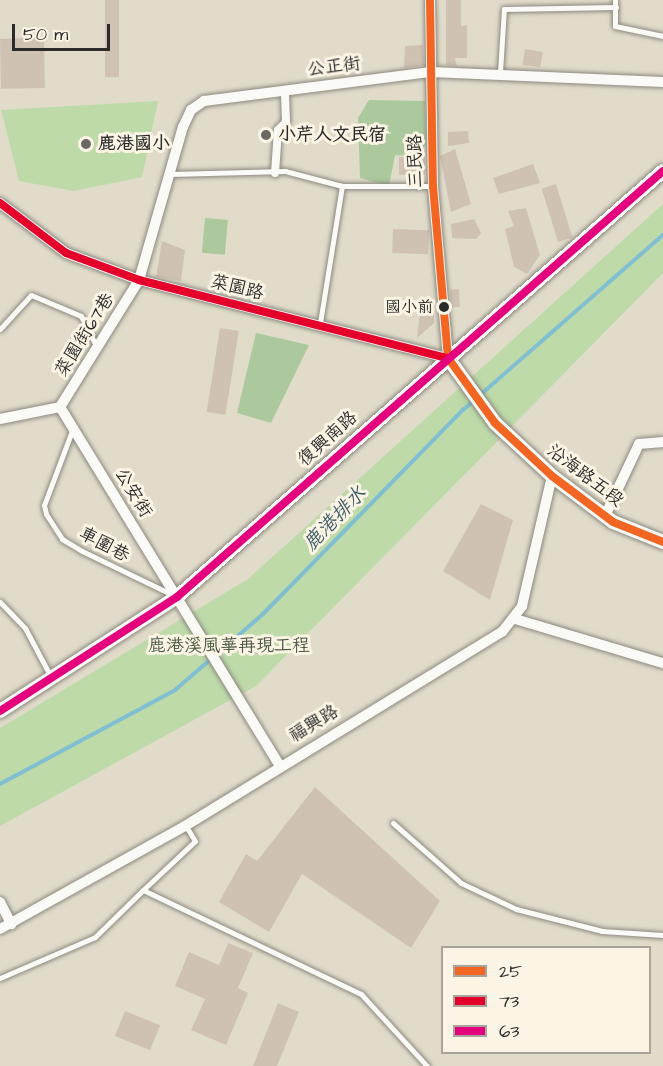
<!DOCTYPE html>
<html>
<head>
<meta charset="utf-8">
<style>
	body { margin:0 }
	#map { position:relative; width:663px; height:1066px; overflow:hidden; background:#e1dcca; font-family:"Architects Daughter","LXGW WenKai TC",sans-serif }
	div>[style] { position:absolute }
	[style*='--x'] { left:calc(var(--x)*1px); top:calc(var(--y)*1px); width:calc(var(--w)*1px); rotate:calc(var(--a)*1deg) }
	.green>* { inset:0; background:#bddaa8 }
	.forest>* { inset:0; background:#acc99d; transform-origin:0 0 }
	.stream>* { height:4px; margin:-2px; padding:0 2px; transform-origin:2px; border-radius:2px; background:#80bfd1 }
	.building>* { inset:0; background:#d0c2b2; transform-origin:0 0 }
	.roads { filter:drop-shadow(0 0 2px #8c8980) drop-shadow(0 0 2px #8c8980) }
	.service>* { height:5px; margin:-2.5px; padding:0 2.5px; transform-origin:2.5px; border-radius:2.5px; background:#fafaf7 }
	.pedestrian>* { height:8px; margin:-4px; padding:0 4px; transform-origin:4px; border-radius:4px; background:#fafaf7 }
	.minor>* { height:10px; margin:-5px; padding:0 5px; transform-origin:5px; border-radius:5px; background:#fafaf7 }
	.tertiary>* { height:14px; margin:-7px; padding:0 7px; transform-origin:7px; border-radius:7px; background:#fafaf7 }
	.bus-1>* { height:8px; margin:-4px; padding:0 4px; transform-origin:4px; border-radius:4px; background:#f26522 }
	.bus-2>* { height:8px; margin:-4px; padding:0 4px; transform-origin:4px; border-radius:4px; background:#e4002b }
	.bus-3>* { height:8px; margin:-4px; padding:0 4px; transform-origin:4px; border-radius:4px; background:#e5007d }
	.dots>* { width:16px; height:16px; translate:-50% -50%; box-sizing:border-box; border:3px solid #fcf5e5; border-radius:50% }
	span { translate:-50% -50%; white-space:nowrap; text-align:center; line-height:1.15; -webkit-text-stroke:6px #fcf5e5; paint-order:stroke }
	.bus-label { font-size:16px; color:#2b2b2b }
	.right { translate:-100% -50%; text-align:right }
	.street-label { font-size:18px; color:#2b2b2b }
	.poi-label { font-size:18px; color:#2b2b2b; font-weight:700 }
	.left { translate:0 -50%; text-align:left }
	.park-label { font-size:18px; color:#485643 }
	.water-label { font-size:20px; color:#3a5b66; font-style:italic }
	.legend { position:absolute; left:441px; top:946px; width:210px; height:108px; box-sizing:border-box; background:#fcf5e5; border:2px solid #a8a49b; margin:0; padding:8px 10px; list-style:none; font-size:18px; color:#2b2b2b }
	.legend li { display:flex; align-items:center; gap:12px; height:30px }
	.legend b { width:30px; border:2px solid #a8a49b }
	.scale { position:absolute; left:12px; top:24px; width:98px; height:27px; box-sizing:border-box; border:3px solid #2b2b2b; border-top:0; padding-left:8px; font-size:18px; line-height:21px; white-space:nowrap; color:#2b2b2b; -webkit-text-stroke:4px #fcf5e5; paint-order:stroke }
</style>
</head>
<body>
<div id="map">
	<div class="green">
		<i style="clip-path:polygon(158px 101px,142px 177px,74px 191px,19px 181px,1px 110px)"></i>
		<i style="clip-path:polygon(663px 204px,663px 273px,256px 686px,0 826px,0 728px,248px 579px)"></i>
	</div>
	<div class="forest">
		<i style="clip-path:polygon(369px 100px,425px 101px,426px 145px,415px 156px,395px 155px,389px 186px,360px 178px,358px 118px)"></i>
		<i style="left:205px;top:218px;width:23px;height:35px;rotate:5deg"></i>
		<i style="clip-path:polygon(256px 333px,309px 345px,271px 423px,237px 413px)"></i>
	</div>
	<div class="stream">
		<i style="--x:0;--y:784;--w:199;--a:-28.2"></i>
		<i style="--x:175;--y:690;--w:116;--a:-40.8"></i>
		<i style="--x:263;--y:614;--w:286;--a:-45.6"></i>
		<i style="--x:463;--y:410;--w:266;--a:-41.2"></i>
	</div>
	<div class="building">
		<i style="left:105px;top:0;width:14px;height:77px"></i>
		<i style="clip-path:polygon(446px 0,461px 0,461px 26px,467px 25px,467px 58px,455px 58px,457px 66px,446px 65px)"></i>
		<i style="left:44px;top:38px;width:50px;height:44px;rotate:89deg"></i>
		<i style="clip-path:polygon(423px 45px,424px 65px,404px 68px,405px 46px)"></i>
		<i style="left:525px;top:49px;width:18px;height:16px;rotate:9deg"></i>
		<i style="clip-path:polygon(468px 131px,469px 143px,448px 146px,448px 132px)"></i>
		<i style="clip-path:polygon(455px 149px,471px 204px,451px 212px,440px 156px)"></i>
		<i style="left:399px;top:157px;width:26px;height:18px"></i>
		<i style="clip-path:polygon(533px 164px,540px 183px,499px 194px,493px 178px)"></i>
		<i style="left:556px;top:184px;width:56px;height:15px;rotate:73deg"></i>
		<i style="clip-path:polygon(526px 208px,540px 255px,527px 274px,514px 267px,505px 229px,514px 226px,508px 211px)"></i>
		<i style="clip-path:polygon(474px 219px,481px 233px,476px 239px,452px 238px,451px 224px)"></i>
		<i style="left:393px;top:229px;width:36px;height:24px;rotate:2deg"></i>
		<i style="clip-path:polygon(162px 241px,185px 250px,181px 281px,156px 277px)"></i>
		<i style="left:459px;top:289px;width:18px;height:9px;rotate:87deg"></i>
		<i style="clip-path:polygon(434px 303px,434px 323px,417px 338px,421px 304px)"></i>
		<i style="left:220px;top:328px;width:19px;height:85px;rotate:9deg"></i>
		<i style="clip-path:polygon(481px 504px,513px 520px,490px 600px,443px 571px)"></i>
		<i style="clip-path:polygon(315px 787px,440px 901px,411px 948px,302px 874px,269px 932px,219px 902px,246px 854px,257px 861px)"></i>
		<i style="clip-path:polygon(228px 943px,253px 953px,238px 988px,248px 993px,226px 1045px,191px 1030px,205px 999px,175px 986px,189px 952px,219px 965px)"></i>
		<i style="clip-path:polygon(278px 1003px,299px 1012px,277px 1066px,253px 1066px)"></i>
		<i style="left:125px;top:1011px;width:38px;height:27px;rotate:22deg"></i>
	</div>
	<div class="roads">
		<div class="service">
			<i style="--x:615;--y:0;--w:26;--a:90"></i>
			<i style="--x:615;--y:26;--w:49;--a:11.8"></i>
			<i style="--x:500;--y:72;--w:63;--a:-86.4"></i>
			<i style="--x:504;--y:9;--w:112;--a:-1"></i>
			<i style="--x:171;--y:174;--w:114;--a:-1.5"></i>
			<i style="--x:285;--y:171;--w:59;--a:14.7"></i>
			<i style="--x:342;--y:186;--w:91;--a:0"></i>
			<i style="--x:320;--y:323;--w:139;--a:-80.9"></i>
			<i style="--x:0;--y:329;--w:46;--a:-47.6"></i>
			<i style="--x:31;--y:295;--w:54;--a:22.8"></i>
			<i style="--x:81;--y:316;--w:33;--a:63"></i>
			<i style="--x:73;--y:428;--w:82;--a:110.6"></i>
			<i style="--x:44;--y:505;--w:9;--a:77"></i>
			<i style="--x:46;--y:514;--w:30;--a:57"></i>
			<i style="--x:62;--y:539;--w:23;--a:31"></i>
			<i style="--x:82;--y:551;--w:101;--a:25.8"></i>
			<i style="--x:0;--y:602;--w:36;--a:46"></i>
			<i style="--x:25;--y:628;--w:55;--a:62"></i>
			<i style="--x:393;--y:823;--w:91;--a:41.4"></i>
			<i style="--x:461;--y:883;--w:61;--a:25.3"></i>
			<i style="--x:516;--y:909;--w:89;--a:14.3"></i>
			<i style="--x:602;--y:931;--w:61;--a:3.8"></i>
			<i style="--x:143;--y:890;--w:71;--a:-43.3"></i>
			<i style="--x:195;--y:841;--w:17;--a:-121"></i>
			<i style="--x:0;--y:978;--w:103;--a:-23.3"></i>
			<i style="--x:95;--y:937;--w:67;--a:-44.4"></i>
			<i style="--x:143;--y:890;--w:242;--a:25.5"></i>
			<i style="--x:361;--y:994;--w:98;--a:47.5"></i>
		</div>
		<div class="pedestrian">
			<i style="--x:275;--y:173;--w:43;--a:-86"></i>
			<i style="--x:278;--y:130;--w:11;--a:-45"></i>
			<i style="--x:286;--y:122;--w:32;--a:-92"></i>
		</div>
		<div class="minor">
			<i style="--x:0;--y:203;--w:83;--a:37.1"></i>
			<i style="--x:66;--y:253;--w:78;--a:20.3"></i>
			<i style="--x:139;--y:280;--w:319;--a:14.2"></i>
			<i style="--x:448;--y:358;--w:173;--a:-95"></i>
			<i style="--x:433;--y:186;--w:186;--a:-90.9"></i>
			<i style="--x:60;--y:407;--w:150;--a:-58.1"></i>
			<i style="--x:139;--y:280;--w:159;--a:-74"></i>
			<i style="--x:183;--y:127;--w:19;--a:-65"></i>
			<i style="--x:191;--y:110;--w:16;--a:-35"></i>
			<i style="--x:204;--y:101;--w:229;--a:-7.3"></i>
			<i style="--x:431;--y:72;--w:232;--a:2.5"></i>
			<i style="--x:60;--y:407;--w:419;--a:58.5"></i>
			<i style="--x:0;--y:419;--w:61;--a:-11.3"></i>
			<i style="--x:605;--y:516;--w:80;--a:-64.7"></i>
			<i style="--x:639;--y:444;--w:24;--a:-5"></i>
			<i style="--x:515;--y:619;--w:154;--a:16.6"></i>
			<i style="--x:0;--y:902;--w:25;--a:63"></i>
			<i style="--x:0;--y:929;--w:212;--a:-29.1"></i>
			<i style="--x:185;--y:826;--w:372;--a:-31.5"></i>
			<i style="--x:502;--y:632;--w:33;--a:-52"></i>
			<i style="--x:522;--y:606;--w:133;--a:-77"></i>
		</div>
		<div class="tertiary">
			<i style="--x:448;--y:358;--w:80;--a:54.1"></i>
			<i style="--x:495;--y:423;--w:78;--a:42.9"></i>
			<i style="--x:552;--y:476;--w:76;--a:37"></i>
			<i style="--x:613;--y:522;--w:54;--a:21.8"></i>
			<i style="--x:0;--y:711;--w:211;--a:-32.8"></i>
			<i style="--x:177;--y:597;--w:646;--a:-41.24"></i>
		</div>
	</div>
	<div class="bus-1">
		<i style="--x:430;--y:0;--w:186;--a:89.1"></i>
		<i style="--x:433;--y:186;--w:173;--a:85"></i>
		<i style="--x:448;--y:358;--w:80;--a:54.1"></i>
		<i style="--x:495;--y:423;--w:78;--a:42.9"></i>
		<i style="--x:552;--y:476;--w:76;--a:37"></i>
		<i style="--x:613;--y:522;--w:54;--a:21.8"></i>
	</div>
	<div class="bus-2">
		<i style="--x:0;--y:203;--w:83;--a:37.1"></i>
		<i style="--x:66;--y:253;--w:78;--a:20.3"></i>
		<i style="--x:139;--y:280;--w:319;--a:14.2"></i>
	</div>
	<div class="bus-3">
		<i style="--x:0;--y:711;--w:211;--a:-32.8"></i>
		<i style="--x:177;--y:597;--w:646;--a:-41.24"></i>
	</div>
	<div class="dots">
		<i style="left:266px;top:135px;background:#6b6963"></i>
		<i style="left:86px;top:144px;background:#6b6963"></i>
		<i style="left:444px;top:307px;background:#2b2b2b"></i>
	</div>
	<div class="bus-label">
		<span class="right" style="left:433px;top:307px">國小前</span>
	</div>
	<div class="street-label">
		<span style="left:334px;top:67px;rotate:-7deg">公正街</span>
		<span style="left:416px;top:161px;rotate:-91deg">三民路</span>
		<span style="left:237px;top:288px;rotate:14deg">菜園路</span>
		<span style="left:85px;top:335px;rotate:-58deg">菜園街67巷</span>
		<span style="left:328px;top:439px;rotate:-42deg">復興南路</span>
		<span style="left:585px;top:476px;rotate:37deg">沿海路五段</span>
		<span style="left:133px;top:493px;rotate:59deg">公安街</span>
		<span style="left:104px;top:545px;rotate:28deg">車圍巷</span>
		<span style="left:314px;top:724px;rotate:-31deg">福興路</span>
	</div>
	<div class="poi-label">
		<span class="left" style="left:278px;top:135px">小芹人文民宿</span>
		<span class="left" style="left:98px;top:144px">鹿港國小</span>
	</div>
	<div class="park-label">
		<span style="left:229px;top:646px">鹿港溪風華再現工程</span>
	</div>
	<div class="water-label">
		<span style="left:335px;top:519px;rotate:-46deg">鹿港排水</span>
	</div>
	<ul class="legend">
	<li><b style="height:8px;background:#f26522"></b>25</li>
	<li><b style="height:8px;background:#e4002b"></b>73</li>
	<li><b style="height:8px;background:#e5007d"></b>63</li>
	</ul>
	<div class="scale">50 m</div>
</div>
</body>
</html>
